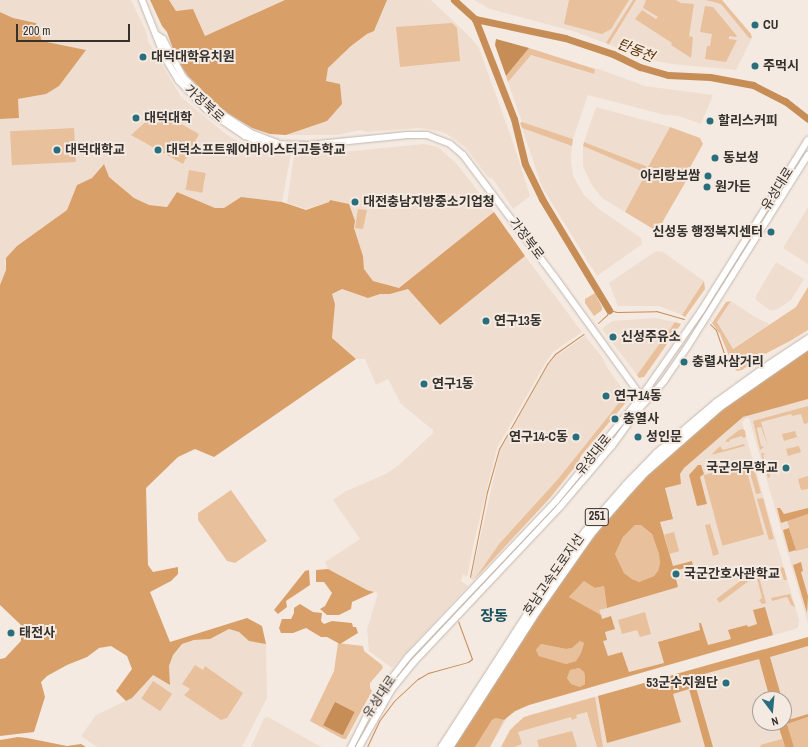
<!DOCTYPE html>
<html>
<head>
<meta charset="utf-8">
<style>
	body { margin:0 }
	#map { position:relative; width:808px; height:747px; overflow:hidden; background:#f5eae1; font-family:"Archivo Narrow","Noto Sans KR",sans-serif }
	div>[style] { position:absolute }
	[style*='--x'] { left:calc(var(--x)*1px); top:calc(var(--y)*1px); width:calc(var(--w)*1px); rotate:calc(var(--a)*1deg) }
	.built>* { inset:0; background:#efdecf }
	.green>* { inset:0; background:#e8c09c; transform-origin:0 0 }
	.forest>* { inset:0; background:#d99f68 }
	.water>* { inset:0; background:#c78d57; transform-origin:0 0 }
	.stream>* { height:1px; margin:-0.5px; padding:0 0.5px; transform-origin:0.5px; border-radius:0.5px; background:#c78d57 }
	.river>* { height:7px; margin:-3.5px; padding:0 3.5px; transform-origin:3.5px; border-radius:3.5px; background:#c78d57 }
	.roads { filter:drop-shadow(0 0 1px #c2b7ae) drop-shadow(0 0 1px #c2b7ae) }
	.major>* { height:6px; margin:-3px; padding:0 3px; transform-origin:3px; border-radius:3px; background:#fff }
	.highway>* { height:7px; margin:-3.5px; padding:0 3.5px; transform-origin:3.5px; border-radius:3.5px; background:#fff }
	.dots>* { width:11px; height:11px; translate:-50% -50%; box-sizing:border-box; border:2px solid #f5eae1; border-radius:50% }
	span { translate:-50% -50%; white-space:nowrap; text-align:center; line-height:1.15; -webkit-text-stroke:4px #f5eae1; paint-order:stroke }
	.shield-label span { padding:1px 3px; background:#f5eae1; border:1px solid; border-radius:3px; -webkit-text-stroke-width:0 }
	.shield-label { font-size:12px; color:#35312d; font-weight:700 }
	.poi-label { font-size:13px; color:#35312d; font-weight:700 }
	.left { translate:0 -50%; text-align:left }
	.right { translate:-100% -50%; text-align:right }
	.street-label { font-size:13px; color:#35312d }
	.water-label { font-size:14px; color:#5d360a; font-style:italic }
	.quarter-label { font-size:15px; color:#18515c; font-weight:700 }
	.north { position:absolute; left:752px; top:691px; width:40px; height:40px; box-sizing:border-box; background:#f5eae1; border:1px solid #a8a099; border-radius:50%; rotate:164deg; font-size:11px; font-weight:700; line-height:16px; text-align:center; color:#35312d }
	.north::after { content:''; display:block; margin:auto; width:14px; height:18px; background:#286e7d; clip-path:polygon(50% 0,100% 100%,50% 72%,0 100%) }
	.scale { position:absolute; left:16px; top:24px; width:114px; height:18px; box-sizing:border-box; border:2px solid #35312d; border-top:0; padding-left:5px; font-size:12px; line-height:14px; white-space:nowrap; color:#35312d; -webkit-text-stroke:3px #f5eae1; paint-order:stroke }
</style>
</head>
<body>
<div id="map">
	<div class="built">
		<i style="clip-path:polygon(0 0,131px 0,146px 31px,148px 41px,181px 97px,227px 135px,248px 146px,291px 154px,282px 202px,241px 197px,224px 208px,215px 208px,177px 192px,167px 207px,149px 205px,134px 198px,109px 177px,103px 164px,92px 178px,77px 185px,67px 210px,17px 246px,5px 261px,6px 270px,0 285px,0 119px,19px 118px,18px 99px,46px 94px,85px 50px,42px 41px,36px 23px,13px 18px,0 12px)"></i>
		<i style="clip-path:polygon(169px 0,285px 0,205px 36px,193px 9px,176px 11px)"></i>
		<i style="clip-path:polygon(387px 0,431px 0,468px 35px,479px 48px,514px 145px,530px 196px,513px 209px,493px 179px,488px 177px,465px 147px,447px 134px,437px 131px,419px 128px,367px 132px,361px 130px,337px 135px,286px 135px,327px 121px,326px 81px,328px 68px,351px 46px,367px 34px,374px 31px)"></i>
		<i style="clip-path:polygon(474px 0,722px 0,752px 38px,736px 70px,671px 64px,646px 59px,576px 32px,490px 9px)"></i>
		<i style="clip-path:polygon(531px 55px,593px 74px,596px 68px,645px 86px,713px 95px,701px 124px,679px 116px,665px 115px,588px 95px,573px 139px,522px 122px,508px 82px)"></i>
		<i style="clip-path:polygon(596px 107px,670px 127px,648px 167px,584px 142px)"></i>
		<i style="clip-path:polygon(522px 128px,572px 146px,571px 160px,573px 176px,584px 195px,599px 209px,641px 238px,642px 244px,597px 276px,542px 187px)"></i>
		<i style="clip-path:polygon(424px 144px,438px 147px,457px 164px,494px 212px,399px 288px,373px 281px,364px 269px,363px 256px,354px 228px,355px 221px,329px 202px,306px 209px,287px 203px,294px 155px,305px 154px,312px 155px)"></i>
		<i style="clip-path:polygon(583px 146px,646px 173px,625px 212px,602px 198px,591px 184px,583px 166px)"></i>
		<i style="clip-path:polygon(808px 207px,808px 264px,783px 248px)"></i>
		<i style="clip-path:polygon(656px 251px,663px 252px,704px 281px,682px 315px,659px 306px,618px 306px,617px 304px,609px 283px)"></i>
		<i style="clip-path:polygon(525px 256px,582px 332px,553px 352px,546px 362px,497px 448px,475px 538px,467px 577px,463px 574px,461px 581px,468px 586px,392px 668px,369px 651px,367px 630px,378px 593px,367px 590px,328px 569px,325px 562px,360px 539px,333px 500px,346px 491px,386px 474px,400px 464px,433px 433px,433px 430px,401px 404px,388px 379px,376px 385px,365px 359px,356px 359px,332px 338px,335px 304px,332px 294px,342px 289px,368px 298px,380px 294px,390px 294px,408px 289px,440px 325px)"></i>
		<i style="clip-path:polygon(776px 262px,804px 279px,791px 300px,778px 309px,771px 311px,756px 300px,756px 296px)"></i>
		<i style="clip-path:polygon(731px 301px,755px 317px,770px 324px,732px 349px,717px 322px)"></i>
		<i style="clip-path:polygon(655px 318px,675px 322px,637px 375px,602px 329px,612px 321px)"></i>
		<i style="clip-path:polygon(585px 336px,602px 357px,608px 369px,626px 394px,558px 479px,499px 544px,474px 580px,471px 579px,500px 450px,547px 367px,556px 356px)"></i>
		<i style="clip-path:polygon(808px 349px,808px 624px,749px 418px,745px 419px,742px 422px,799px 620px,798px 627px,795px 629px,529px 705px,509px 715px,490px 747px,452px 747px,537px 615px,599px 530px)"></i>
		<i style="clip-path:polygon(229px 629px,239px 632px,249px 641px,266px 644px,267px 698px,242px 747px,97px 747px,81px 736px,96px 715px,132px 698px,153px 675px,170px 685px,169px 666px,173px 655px,182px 644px,194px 640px,210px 639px)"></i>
		<i style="clip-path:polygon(evenodd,808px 637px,808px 747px,501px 747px,514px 725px,529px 715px,808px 637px,760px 699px,784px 699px,784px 723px,760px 723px,760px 699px)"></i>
		<i style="clip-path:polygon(268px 717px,321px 747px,251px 747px,264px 718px)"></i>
	</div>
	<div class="green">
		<i style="clip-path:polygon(569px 0,629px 0,611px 29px,602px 34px,564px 24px)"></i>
		<i style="clip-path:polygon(633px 0,636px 0,609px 44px,606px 43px)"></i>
		<i style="clip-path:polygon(646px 0,676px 0,681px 3px,694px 4px,689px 36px,693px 37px,691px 58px,671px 45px,672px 43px,635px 19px,642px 10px,656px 19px,658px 17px,643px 8px)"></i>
		<i style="clip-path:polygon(706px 0,722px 0,751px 34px,752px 38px,749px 38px,721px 4px)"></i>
		<i style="clip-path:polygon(705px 6px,713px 7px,737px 36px,736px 37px,729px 36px,729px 39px,737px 40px,726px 62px,705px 59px,707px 46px,710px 46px,712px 34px,700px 32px)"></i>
		<i style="clip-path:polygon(452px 23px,457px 28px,460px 61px,400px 67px,396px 27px)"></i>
		<i style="clip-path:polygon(529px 48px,595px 69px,594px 74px,531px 55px,508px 82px,506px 76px)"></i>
		<i style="clip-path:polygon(163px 114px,199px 134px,183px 164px,131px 135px,150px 118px)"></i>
		<i style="clip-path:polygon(522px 122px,573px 139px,572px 146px,522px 128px,520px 123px)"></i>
		<i style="clip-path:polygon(670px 127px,700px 138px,703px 144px,688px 171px,685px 183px,659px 228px,655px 230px,625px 212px,646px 173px,583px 146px,584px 142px,648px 167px)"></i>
		<i style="left:74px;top:128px;width:34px;height:64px;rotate:87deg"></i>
		<i style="left:189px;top:170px;width:17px;height:20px;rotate:10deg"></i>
		<i style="clip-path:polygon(358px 209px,367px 210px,363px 229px,355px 228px)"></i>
		<i style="clip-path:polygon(704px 281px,705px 289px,685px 317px,682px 315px)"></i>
		<i style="clip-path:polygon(808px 287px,808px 330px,790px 341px,763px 355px,742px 370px,737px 371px,734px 368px,720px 334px,712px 323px,726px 302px,731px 301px,717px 322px,733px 349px,796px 307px)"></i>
		<i style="clip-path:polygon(595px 293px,602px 307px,602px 310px,594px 316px,585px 303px,585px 299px)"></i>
		<i style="clip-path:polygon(675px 322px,681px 324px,644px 377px,639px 378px,637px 375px)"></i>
		<i style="clip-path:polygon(626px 394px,628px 400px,581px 456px,578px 463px,550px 498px,474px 580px,499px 544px,558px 479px)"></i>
		<i style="clip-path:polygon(808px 406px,808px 423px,804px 424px,801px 414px,792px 416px,791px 414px,761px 422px,768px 447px,761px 427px,757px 428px,761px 446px,764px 447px,760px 450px,753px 421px)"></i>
		<i style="clip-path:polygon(743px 429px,745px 431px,746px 437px,743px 438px,742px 436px,729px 440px,730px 442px,726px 442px,726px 440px,739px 430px)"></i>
		<i style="clip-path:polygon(795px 431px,797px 437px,784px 441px,782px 434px)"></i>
		<i style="clip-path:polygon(744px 444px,745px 446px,711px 455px,720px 446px,723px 450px)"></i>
		<i style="clip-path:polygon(799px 446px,801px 452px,788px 456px,786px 449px)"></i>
		<i style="clip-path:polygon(761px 453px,766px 454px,763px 455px,767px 470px,770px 469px,770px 477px,768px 478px)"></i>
		<i style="left:745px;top:464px;width:73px;height:43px;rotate:75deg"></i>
		<i style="left:753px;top:465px;width:29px;height:5px;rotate:74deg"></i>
		<i style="clip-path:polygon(808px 476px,808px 489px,801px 490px,798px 479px)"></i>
		<i style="clip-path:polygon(231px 490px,267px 541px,235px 563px,227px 561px,198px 520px,198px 513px)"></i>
		<i style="clip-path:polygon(763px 498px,774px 539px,769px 540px,757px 499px)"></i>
		<i style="clip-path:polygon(808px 514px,808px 548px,796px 551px,787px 520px)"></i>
		<i style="clip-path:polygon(710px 524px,719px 554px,713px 556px,705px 525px)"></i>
		<i style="clip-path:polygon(635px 525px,641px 525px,652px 534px,659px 554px,660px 564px,658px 571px,654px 576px,639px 582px,632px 579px,624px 573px,615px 554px,623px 537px)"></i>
		<i style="left:674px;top:532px;width:20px;height:10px;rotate:75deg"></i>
		<i style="clip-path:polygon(781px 567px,784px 568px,787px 580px,784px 580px,781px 571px,772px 571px,773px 569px)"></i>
		<i style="clip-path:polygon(763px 571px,765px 575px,759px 577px,766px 603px,762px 604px,759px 600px,762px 598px,757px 578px,753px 579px,752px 575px)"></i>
		<i style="left:747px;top:576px;width:5px;height:38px;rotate:53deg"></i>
		<i style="clip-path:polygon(584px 581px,595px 588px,604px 586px,607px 608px,599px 610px,601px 615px,569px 597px)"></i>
		<i style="clip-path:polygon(790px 594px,795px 607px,791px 605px,787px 597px,772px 601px,771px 598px)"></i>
		<i style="clip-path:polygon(645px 612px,651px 634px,640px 637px,637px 630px,622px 634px,618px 620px)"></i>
		<i style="clip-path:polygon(580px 641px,584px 643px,581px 653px,576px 661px,566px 664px,539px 656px,536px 650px,541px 644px,566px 649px,572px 648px)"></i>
		<i style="clip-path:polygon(338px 643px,363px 646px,364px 651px,382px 665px,383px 668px,370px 683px,370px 688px,372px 691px,346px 739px,343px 739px,310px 721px,334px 671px)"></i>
		<i style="clip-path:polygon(195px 665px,203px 670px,205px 666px,243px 693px,227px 718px,221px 720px,184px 695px,190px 689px,182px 684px)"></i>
		<i style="clip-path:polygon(579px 668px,584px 672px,585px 676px,585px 684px,580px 687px,571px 684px,567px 678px,570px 670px)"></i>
		<i style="left:153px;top:681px;width:23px;height:21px;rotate:34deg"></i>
		<i style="clip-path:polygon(595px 697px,603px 747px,597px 747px,587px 712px,576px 715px,577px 718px,572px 720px,571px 717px,518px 732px,522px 744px,515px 747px,501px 747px,510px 730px,524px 717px)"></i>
		<i style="clip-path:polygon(808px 717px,808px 747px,794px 747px,787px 724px)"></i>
		<i style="clip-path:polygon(496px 718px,504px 720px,490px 747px,475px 747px,492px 720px)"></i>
		<i style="clip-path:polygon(572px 731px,577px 747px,539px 747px,537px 740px)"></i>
		<i style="clip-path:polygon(782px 739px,785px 747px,761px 747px,760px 745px)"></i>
	</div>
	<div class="forest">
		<i style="clip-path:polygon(150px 0,169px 0,176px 11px,193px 9px,205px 36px,285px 0,387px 0,374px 31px,367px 34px,351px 46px,328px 68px,326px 81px,340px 84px,342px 104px,327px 121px,286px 135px,270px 134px,252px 128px,229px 114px,215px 103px,188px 76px,177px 60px,167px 32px,162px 26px)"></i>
		<i style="clip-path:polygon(0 12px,13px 18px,36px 23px,42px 41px,86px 50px,59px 86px,46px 94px,18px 99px,19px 118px,0 119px)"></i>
		<i style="clip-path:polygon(104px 164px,109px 177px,134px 198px,149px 205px,167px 207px,177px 192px,215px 208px,224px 208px,241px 197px,282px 202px,306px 210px,329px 202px,330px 200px,349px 204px,355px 221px,354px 228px,363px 256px,364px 269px,373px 281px,399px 288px,494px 212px,525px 256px,440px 325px,408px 289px,390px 294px,380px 294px,368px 298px,342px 289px,332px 294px,335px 304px,332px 338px,356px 359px,214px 457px,195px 449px,178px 457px,146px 488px,148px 565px,153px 572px,178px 567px,178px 574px,171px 581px,150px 592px,170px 642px,247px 618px,262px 626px,266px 644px,249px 641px,239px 632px,229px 629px,210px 639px,194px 640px,182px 644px,173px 655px,169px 666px,170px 685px,153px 675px,132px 698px,126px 701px,116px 691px,132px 669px,127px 656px,111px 646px,99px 648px,87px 657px,67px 665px,47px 676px,41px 682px,45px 697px,34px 732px,0 736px,0 659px,5px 658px,21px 641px,21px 625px,0 605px,0 285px,6px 270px,6px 258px,17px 246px,67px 210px,77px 185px,92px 178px)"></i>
		<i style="clip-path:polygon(evenodd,808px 349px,808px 399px,743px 417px,684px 468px,680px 474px,681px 484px,665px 488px,673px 519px,660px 522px,673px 566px,692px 561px,693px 566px,674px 571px,678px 587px,607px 608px,604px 586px,595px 588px,584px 581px,569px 597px,601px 615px,602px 619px,611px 616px,615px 629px,605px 632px,607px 640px,603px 641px,608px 656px,622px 652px,629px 672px,664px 663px,658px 642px,700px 630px,699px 623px,701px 623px,708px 645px,731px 639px,728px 630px,747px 625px,748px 627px,757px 624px,753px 610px,765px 607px,773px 635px,529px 705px,515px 711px,504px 720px,496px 718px,492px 720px,475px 747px,452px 747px,556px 589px,599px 530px,630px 492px,692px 433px,728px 404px,808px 349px,635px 525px,641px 525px,652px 534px,659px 554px,660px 564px,658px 571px,654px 576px,639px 582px,632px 579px,624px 573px,615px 554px,623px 537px,635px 525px,808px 349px,580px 641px,584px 643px,581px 653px,576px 661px,566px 664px,539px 656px,536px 650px,541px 644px,566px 649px,572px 648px,580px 641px,808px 349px,579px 668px,584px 672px,585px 676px,585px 684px,580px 687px,571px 684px,567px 678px,570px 670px,579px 668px)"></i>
		<i style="clip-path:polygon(698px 465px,701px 465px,704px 474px,700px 477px,707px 504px,697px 506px,689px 475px)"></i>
		<i style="clip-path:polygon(777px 508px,780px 508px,784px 514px,808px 508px,808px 514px,781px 523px)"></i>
		<i style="clip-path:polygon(789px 528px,796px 550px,789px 552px,783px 530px)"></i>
		<i style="clip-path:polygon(801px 562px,803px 571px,801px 572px,808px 596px,807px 613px,793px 565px)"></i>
		<i style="clip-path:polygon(328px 569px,367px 590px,374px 592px,352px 602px,351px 609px,339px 615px,327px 615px,320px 609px,325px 606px,332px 593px,324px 582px,316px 582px,316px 570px)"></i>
		<i style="clip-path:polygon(309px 570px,310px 585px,286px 601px,287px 607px,278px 614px,274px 610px,305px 571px)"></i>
		<i style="clip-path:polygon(300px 604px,313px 612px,322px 613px,321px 621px,324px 624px,332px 621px,352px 623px,353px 627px,356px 627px,358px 633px,340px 644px,327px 637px,321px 637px,306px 628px,293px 633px,281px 633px,279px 628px,282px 619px,291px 619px,294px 613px,294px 608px)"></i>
		<i style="clip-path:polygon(808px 637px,808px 646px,770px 657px,782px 699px,770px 699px,759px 659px,693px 677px,713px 747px,705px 747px,689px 689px,673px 694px,681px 722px,607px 743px,598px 696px)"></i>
		<i style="clip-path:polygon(784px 706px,788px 720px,808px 714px,808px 717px,787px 724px,794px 747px,785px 747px,779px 728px,780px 725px,777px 723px,784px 723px)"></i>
		<i style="clip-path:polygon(18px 737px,27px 738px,67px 746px,81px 744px,86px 747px,0 747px,0 740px)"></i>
	</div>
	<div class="water">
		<i style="clip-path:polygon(496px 39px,529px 48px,506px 76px,495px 45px)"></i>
		<i style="left:335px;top:702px;width:22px;height:26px;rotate:27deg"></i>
	</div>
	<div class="stream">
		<i style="--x:598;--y:323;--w:12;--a:-42"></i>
		<i style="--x:607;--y:315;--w:5;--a:-68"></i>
		<i style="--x:609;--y:310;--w:8;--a:14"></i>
		<i style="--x:617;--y:312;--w:39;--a:-1"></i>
		<i style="--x:656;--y:311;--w:29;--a:16"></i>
		<i style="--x:710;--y:324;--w:8;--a:45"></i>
		<i style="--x:716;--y:330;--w:28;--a:71"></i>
		<i style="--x:470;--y:577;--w:87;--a:-78.7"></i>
		<i style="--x:487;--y:492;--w:45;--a:-74.4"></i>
		<i style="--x:499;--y:449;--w:98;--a:-60.5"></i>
		<i style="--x:547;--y:364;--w:13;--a:-51"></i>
		<i style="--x:555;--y:354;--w:35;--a:-35"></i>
		<i style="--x:367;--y:747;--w:29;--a:-65"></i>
		<i style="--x:379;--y:721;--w:25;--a:-53"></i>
		<i style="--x:394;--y:701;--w:33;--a:-43"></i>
		<i style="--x:418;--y:679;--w:12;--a:-31"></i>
		<i style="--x:428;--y:673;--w:41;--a:-15.4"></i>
		<i style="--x:468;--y:662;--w:5;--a:-37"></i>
		<i style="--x:472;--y:659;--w:40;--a:-110.2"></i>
	</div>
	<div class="river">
		<i style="--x:454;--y:0;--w:28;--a:42"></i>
		<i style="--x:475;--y:19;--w:92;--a:11.9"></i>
		<i style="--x:565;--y:38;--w:51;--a:18.4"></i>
		<i style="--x:613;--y:54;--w:30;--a:26"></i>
		<i style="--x:640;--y:67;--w:29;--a:16"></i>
		<i style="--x:668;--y:75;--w:42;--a:2.7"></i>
		<i style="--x:710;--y:77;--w:44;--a:10.5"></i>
		<i style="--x:753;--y:85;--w:36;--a:27"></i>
		<i style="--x:785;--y:101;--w:29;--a:38"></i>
		<i style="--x:475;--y:19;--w:107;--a:68.7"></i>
		<i style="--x:514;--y:119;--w:46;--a:76.3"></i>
		<i style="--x:525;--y:164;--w:39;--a:64"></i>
		<i style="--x:542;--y:199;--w:130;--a:58.9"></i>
	</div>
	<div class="roads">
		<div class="major">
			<i style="--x:142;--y:0;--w:62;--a:68.4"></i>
			<i style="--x:165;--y:58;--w:26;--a:59"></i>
			<i style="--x:178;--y:80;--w:43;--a:45.9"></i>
			<i style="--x:208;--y:111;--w:45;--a:34"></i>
			<i style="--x:245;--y:136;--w:23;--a:20"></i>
			<i style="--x:267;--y:144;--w:42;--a:1.4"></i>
			<i style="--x:309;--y:145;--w:99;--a:-5.8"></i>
			<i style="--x:407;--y:135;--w:20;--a:0"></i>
			<i style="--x:427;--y:135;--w:25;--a:21"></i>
			<i style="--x:450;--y:144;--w:17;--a:40"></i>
			<i style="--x:463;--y:155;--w:151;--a:53.1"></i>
			<i style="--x:554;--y:276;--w:152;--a:54.1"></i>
			<i style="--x:157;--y:35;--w:7;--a:34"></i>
			<i style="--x:163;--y:39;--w:43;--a:62.2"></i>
			<i style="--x:183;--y:77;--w:47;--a:45"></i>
			<i style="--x:216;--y:110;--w:42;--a:33.3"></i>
			<i style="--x:251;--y:133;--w:28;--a:21"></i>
			<i style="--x:351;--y:747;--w:38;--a:-63"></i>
			<i style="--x:368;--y:713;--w:35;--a:-57"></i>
			<i style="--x:387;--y:684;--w:34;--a:-52"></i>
			<i style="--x:408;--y:657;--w:215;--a:-46.5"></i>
			<i style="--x:556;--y:501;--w:134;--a:-50.7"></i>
			<i style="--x:641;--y:397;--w:105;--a:-55.1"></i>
			<i style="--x:701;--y:311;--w:202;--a:-58"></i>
			<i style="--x:359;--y:747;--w:67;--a:-60.4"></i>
			<i style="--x:392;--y:689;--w:33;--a:-51"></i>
			<i style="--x:413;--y:663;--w:214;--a:-46.7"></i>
			<i style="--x:560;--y:507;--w:80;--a:-49.6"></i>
			<i style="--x:612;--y:446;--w:46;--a:-53.9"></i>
			<i style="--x:639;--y:409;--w:38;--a:-48"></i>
			<i style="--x:664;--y:381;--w:42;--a:-55.6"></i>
			<i style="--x:688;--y:346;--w:226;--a:-57.9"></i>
		</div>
		<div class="highway">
			<i style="--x:441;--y:747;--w:168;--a:-57.2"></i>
			<i style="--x:532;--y:606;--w:92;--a:-54.8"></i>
			<i style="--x:585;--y:531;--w:61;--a:-49"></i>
			<i style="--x:625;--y:485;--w:45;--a:-45.9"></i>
			<i style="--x:656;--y:453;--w:79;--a:-40.4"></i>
			<i style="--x:716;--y:402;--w:58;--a:-35.9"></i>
			<i style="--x:763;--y:368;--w:54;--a:-33.7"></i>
			<i style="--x:449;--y:747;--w:163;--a:-57.3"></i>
			<i style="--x:537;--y:610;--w:93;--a:-55.1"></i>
			<i style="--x:590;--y:534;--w:60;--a:-49.1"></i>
			<i style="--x:629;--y:489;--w:26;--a:-47"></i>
			<i style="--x:647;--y:470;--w:97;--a:-41.2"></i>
			<i style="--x:720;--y:406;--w:107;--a:-34.7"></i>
		</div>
	</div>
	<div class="dots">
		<i style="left:755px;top:25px;background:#286e7d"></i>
		<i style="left:143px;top:57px;background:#286e7d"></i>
		<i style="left:755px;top:66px;background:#286e7d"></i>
		<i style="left:136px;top:118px;background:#286e7d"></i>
		<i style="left:710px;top:121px;background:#286e7d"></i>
		<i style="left:57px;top:150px;background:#286e7d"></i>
		<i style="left:158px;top:150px;background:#286e7d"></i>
		<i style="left:715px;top:158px;background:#286e7d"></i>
		<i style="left:708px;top:176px;background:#286e7d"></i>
		<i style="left:707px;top:187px;background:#286e7d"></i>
		<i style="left:355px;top:202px;background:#286e7d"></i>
		<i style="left:771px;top:232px;background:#286e7d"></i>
		<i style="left:486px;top:321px;background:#286e7d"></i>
		<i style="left:613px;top:337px;background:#286e7d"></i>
		<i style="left:684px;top:362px;background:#286e7d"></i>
		<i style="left:424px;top:384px;background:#286e7d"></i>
		<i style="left:606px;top:396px;background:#286e7d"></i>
		<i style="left:615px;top:419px;background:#286e7d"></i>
		<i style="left:576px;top:437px;background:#286e7d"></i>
		<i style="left:638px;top:437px;background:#286e7d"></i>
		<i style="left:786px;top:468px;background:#286e7d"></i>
		<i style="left:676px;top:574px;background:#286e7d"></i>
		<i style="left:11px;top:633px;background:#286e7d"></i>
		<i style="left:726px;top:683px;background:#286e7d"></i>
	</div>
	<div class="shield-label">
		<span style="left:597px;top:517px">251</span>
	</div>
	<div class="poi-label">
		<span class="left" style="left:763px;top:25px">CU</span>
		<span class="left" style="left:151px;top:57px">대덕대학유치원</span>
		<span class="left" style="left:763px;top:66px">주먹시</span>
		<span class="left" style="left:144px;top:118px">대덕대학</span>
		<span class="left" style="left:718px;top:121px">할리스커피</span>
		<span class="left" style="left:65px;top:150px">대덕대학교</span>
		<span class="left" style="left:166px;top:150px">대덕소프트웨어마이스터고등학교</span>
		<span class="left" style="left:723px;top:158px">동보성</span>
		<span class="right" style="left:700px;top:176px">아리랑보쌈</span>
		<span class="left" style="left:715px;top:187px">원가든</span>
		<span class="left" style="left:363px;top:202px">대전충남지방중소기업청</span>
		<span class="right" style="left:763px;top:232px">신성동 행정복지센터</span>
		<span class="left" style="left:494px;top:321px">연구13동</span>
		<span class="left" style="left:621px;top:337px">신성주유소</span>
		<span class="left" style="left:692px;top:362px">충렬사삼거리</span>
		<span class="left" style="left:432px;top:384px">연구1동</span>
		<span class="left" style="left:614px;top:396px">연구14동</span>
		<span class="left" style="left:623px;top:419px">충열사</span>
		<span class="right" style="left:568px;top:437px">연구14-C동</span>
		<span class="left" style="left:646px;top:437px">성인문</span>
		<span class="right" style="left:778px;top:468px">국군의무학교</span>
		<span class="left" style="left:684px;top:574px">국군간호사관학교</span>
		<span class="left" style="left:19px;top:633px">태전사</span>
		<span class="right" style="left:718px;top:683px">53군수지원단</span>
	</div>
	<div class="street-label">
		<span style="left:204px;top:104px;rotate:42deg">가정북로</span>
		<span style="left:778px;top:189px;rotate:-58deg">유성대로</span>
		<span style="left:526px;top:239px;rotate:53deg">가정북로</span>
		<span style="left:594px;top:455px;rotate:-51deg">유성대로</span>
		<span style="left:554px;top:575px;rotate:-55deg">호남고속도로지선</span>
		<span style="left:380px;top:697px;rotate:-56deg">유성대로</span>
	</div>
	<div class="water-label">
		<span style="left:636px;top:50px;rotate:22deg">탄동천</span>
	</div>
	<div class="quarter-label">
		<span style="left:494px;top:616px">장동</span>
	</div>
	<div class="north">N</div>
	<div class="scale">200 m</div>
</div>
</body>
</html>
